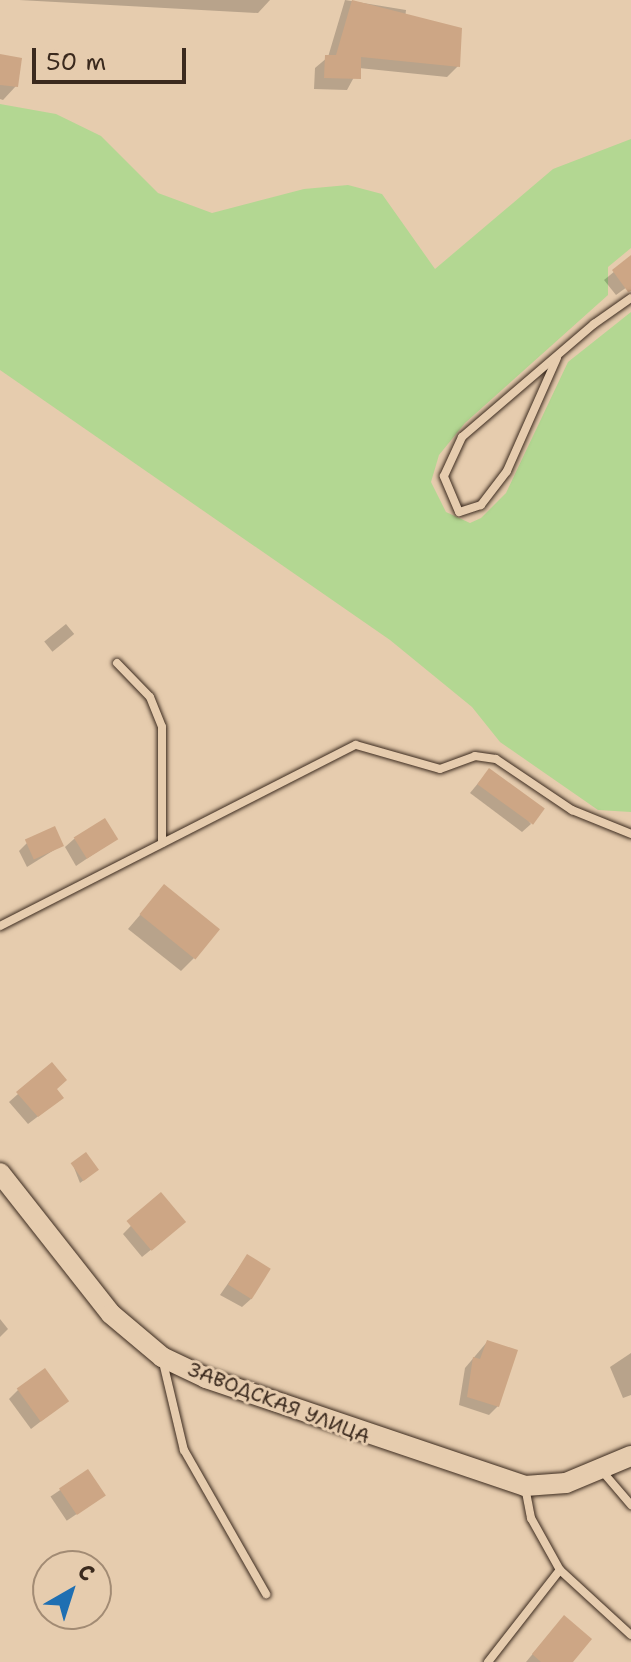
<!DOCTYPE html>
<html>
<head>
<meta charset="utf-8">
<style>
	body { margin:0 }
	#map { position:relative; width:631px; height:1662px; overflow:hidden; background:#e6ccae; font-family:"Shantell Sans",sans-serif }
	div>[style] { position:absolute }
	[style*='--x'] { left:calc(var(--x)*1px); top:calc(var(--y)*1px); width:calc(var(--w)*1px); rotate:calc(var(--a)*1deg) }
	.green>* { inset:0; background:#b3d792 }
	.shadow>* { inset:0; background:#0003; transform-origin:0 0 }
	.building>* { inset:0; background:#cda685; transform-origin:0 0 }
	.roads { filter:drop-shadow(0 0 2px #3b2a1e) drop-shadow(0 0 2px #3b2a1e) }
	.service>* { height:8px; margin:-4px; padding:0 4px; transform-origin:4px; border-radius:4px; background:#e6ccae }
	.tertiary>* { height:20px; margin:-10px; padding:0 10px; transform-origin:10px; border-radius:10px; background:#e6ccae }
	span { translate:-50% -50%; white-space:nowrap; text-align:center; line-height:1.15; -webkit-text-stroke:6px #e6ccae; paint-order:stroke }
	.street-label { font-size:20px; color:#3b2a1e }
	.north { position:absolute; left:32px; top:1550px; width:80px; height:80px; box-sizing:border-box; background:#e6ccae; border:2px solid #a28b74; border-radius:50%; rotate:39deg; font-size:22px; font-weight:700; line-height:32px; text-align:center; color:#3b2a1e }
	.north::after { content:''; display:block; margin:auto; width:28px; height:36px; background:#1f6fb2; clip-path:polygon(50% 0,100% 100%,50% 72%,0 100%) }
	.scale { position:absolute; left:32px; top:48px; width:154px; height:36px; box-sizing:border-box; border:4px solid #3b2a1e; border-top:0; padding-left:10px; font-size:24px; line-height:28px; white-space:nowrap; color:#3b2a1e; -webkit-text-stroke:6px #e6ccae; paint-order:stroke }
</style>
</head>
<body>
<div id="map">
	<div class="green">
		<i style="clip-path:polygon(0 104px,56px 114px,101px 136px,158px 193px,212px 213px,304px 189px,348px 185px,382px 194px,435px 269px,553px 169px,631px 139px,631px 248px,608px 267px,608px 295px,465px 423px,439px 455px,431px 482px,446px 512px,470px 523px,481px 518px,506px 493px,568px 362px,631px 312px,631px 812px,598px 810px,500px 742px,472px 707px,390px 640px,0 370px)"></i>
	</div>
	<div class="shadow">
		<i style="clip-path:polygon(19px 0,270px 0,258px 13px)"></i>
		<i style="clip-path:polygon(345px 0,406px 10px,405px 19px,458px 66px,447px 77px,359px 68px,347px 90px,314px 89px,315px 68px,328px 57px)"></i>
		<i style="clip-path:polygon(0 56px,16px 86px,3px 100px,0 99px)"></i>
		<i style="clip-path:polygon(631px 258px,631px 284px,616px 295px,604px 280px)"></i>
		<i style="left:66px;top:624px;width:13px;height:28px;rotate:51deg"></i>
		<i style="clip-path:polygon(489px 770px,531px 824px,522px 832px,470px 793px)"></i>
		<i style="clip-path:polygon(74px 839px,116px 839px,76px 866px,65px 847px)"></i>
		<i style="clip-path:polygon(28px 842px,62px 845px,27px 867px,19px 851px)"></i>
		<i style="clip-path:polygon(164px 887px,194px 958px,181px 971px,128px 929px)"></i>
		<i style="clip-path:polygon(55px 1090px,62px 1098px,28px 1124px,9px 1102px,18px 1094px)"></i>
		<i style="clip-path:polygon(73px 1165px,93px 1173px,80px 1183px)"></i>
		<i style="clip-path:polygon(161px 1195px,174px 1231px,142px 1257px,123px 1234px)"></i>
		<i style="clip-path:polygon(247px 1256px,251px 1299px,242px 1307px,220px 1295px)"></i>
		<i style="clip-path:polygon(0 1319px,8px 1329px,0 1337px)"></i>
		<i style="clip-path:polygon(487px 1342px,498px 1406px,489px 1415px,459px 1405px,465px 1368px)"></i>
		<i style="clip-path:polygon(631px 1353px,631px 1395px,623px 1398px,610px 1367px)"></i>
		<i style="clip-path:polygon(18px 1390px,67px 1401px,31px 1429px,9px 1399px)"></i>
		<i style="left:87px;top:1472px;width:29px;height:44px;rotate:56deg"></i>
		<i style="clip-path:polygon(555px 1627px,571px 1662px,526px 1662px)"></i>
	</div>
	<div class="building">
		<i style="clip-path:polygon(352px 0,462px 28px,460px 67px,361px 57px,361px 79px,324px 78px,325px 55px,336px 55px)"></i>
		<i style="clip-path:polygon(0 54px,22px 58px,18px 87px,0 85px)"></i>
		<i style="clip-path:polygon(631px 255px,631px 291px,628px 292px,612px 270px)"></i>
		<i style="left:489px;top:768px;width:69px;height:20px;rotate:36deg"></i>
		<i style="left:105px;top:818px;width:25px;height:37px;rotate:58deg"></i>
		<i style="left:55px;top:826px;width:22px;height:33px;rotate:66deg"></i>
		<i style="left:164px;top:884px;width:72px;height:39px;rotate:39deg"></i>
		<i style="clip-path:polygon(52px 1062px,67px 1080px,57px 1089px,64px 1098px,38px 1117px,16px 1092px)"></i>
		<i style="left:86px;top:1152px;width:22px;height:19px;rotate:54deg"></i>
		<i style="left:161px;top:1192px;width:39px;height:45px;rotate:50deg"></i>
		<i style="left:247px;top:1254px;width:28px;height:36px;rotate:32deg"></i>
		<i style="clip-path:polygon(487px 1340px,518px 1350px,499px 1407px,467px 1397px,473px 1357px,480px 1359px)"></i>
		<i style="left:45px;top:1368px;width:41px;height:35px;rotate:54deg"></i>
		<i style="left:88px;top:1469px;width:32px;height:35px;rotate:56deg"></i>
		<i style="clip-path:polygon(564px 1615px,592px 1639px,573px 1662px,541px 1662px,532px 1654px)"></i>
	</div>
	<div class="roads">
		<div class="service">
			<i style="--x:557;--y:358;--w:124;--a:113.9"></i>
			<i style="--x:507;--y:471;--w:43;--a:127.4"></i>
			<i style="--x:481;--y:505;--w:23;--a:162"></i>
			<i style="--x:459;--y:512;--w:39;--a:-113"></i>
			<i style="--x:444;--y:476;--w:43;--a:-65.2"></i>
			<i style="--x:462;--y:437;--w:174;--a:-40.6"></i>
			<i style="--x:594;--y:324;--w:45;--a:-35.1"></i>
			<i style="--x:117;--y:663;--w:47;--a:45.9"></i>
			<i style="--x:150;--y:697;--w:32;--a:68"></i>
			<i style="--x:162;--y:727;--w:116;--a:90"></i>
			<i style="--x:0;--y:926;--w:399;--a:-27"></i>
			<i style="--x:356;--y:745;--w:87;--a:15.9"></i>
			<i style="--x:440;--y:769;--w:37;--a:-20"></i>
			<i style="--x:475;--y:756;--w:21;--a:8"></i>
			<i style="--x:496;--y:759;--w:92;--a:33.9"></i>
			<i style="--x:572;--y:810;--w:64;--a:22.1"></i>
			<i style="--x:162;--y:1358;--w:95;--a:76.6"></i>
			<i style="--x:184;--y:1450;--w:166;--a:60.3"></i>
			<i style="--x:602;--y:1471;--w:45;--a:49.5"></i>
			<i style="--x:525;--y:1487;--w:32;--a:79"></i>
			<i style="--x:531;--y:1518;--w:60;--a:60.9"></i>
			<i style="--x:560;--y:1570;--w:96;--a:42.5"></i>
			<i style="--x:488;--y:1662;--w:117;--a:-52"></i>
		</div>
		<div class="tertiary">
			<i style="--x:0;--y:1173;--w:179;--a:51.8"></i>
			<i style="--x:111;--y:1314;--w:67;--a:40.1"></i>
			<i style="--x:162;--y:1357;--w:49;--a:25.5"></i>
			<i style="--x:206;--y:1378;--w:337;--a:18.7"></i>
			<i style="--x:525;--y:1486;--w:41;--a:-4.2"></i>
			<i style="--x:566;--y:1483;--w:70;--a:-22.6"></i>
		</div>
	</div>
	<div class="street-label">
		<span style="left:279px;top:1403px;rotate:21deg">ЗАВОДСКАЯ УЛИЦА</span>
	</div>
	<div class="north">С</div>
	<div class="scale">50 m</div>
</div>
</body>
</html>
